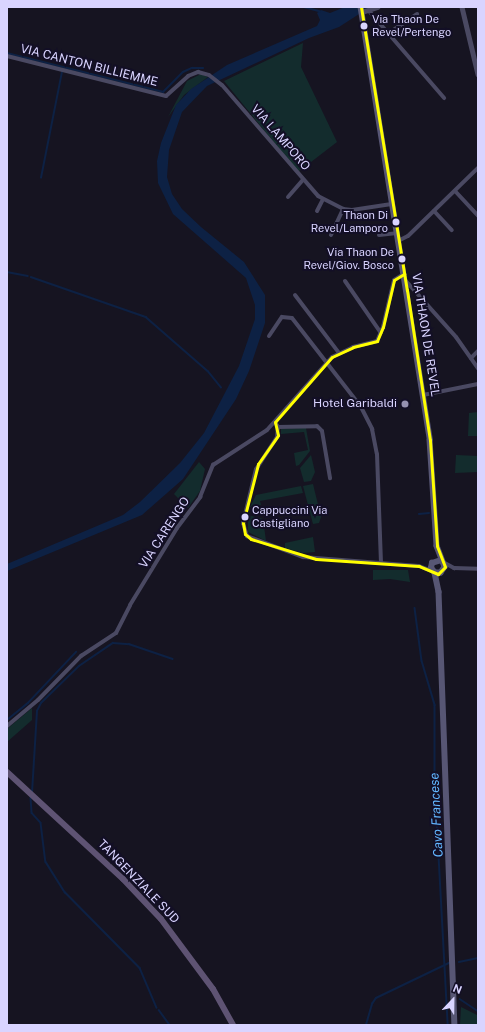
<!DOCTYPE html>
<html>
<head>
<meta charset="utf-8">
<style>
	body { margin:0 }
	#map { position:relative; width:485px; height:1032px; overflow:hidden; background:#161421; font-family:"Public Sans",sans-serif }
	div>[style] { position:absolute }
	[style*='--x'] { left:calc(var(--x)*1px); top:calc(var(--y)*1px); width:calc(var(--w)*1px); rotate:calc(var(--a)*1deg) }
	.green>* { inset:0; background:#132c2d }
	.water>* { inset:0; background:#0d2144 }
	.stream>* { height:1.5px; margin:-0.75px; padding:0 0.75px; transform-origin:0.75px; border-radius:0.75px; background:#0d2144 }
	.minor>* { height:4px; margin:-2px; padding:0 2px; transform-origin:2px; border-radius:2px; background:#4a4962 }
	.tertiary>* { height:4.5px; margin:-2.25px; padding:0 2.25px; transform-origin:2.25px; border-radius:2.25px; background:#4a4962 }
	.secondary>* { height:5.5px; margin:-2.75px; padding:0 2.75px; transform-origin:2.75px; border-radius:2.75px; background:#575674 }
	.primary>* { height:6px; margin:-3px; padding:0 3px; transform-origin:3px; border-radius:3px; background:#5e5373 }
	.bus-1>* { height:3px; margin:-1.5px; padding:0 1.5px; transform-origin:1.5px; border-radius:1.5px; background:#ff0 }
	.dots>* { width:11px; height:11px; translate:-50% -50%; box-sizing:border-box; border:2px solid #130f26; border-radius:50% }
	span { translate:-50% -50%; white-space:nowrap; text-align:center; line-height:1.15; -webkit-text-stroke:4px #130f26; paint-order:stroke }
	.bus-label { font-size:11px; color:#d9d4ff }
	.left { translate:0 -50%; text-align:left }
	.right { translate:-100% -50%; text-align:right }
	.street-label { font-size:12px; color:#d9d4ff }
	.poi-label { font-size:12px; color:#d9d4ff }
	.water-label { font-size:13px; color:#62b6ff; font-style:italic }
	.frame { position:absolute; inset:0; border:8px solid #d9d4ff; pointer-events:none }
	.north { position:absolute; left:433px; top:980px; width:40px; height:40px; -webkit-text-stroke:3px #130f26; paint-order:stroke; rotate:22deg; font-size:11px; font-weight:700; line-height:16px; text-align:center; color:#d9d4ff }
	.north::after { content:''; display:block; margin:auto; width:14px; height:18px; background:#d9d4ff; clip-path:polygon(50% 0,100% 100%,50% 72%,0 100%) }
</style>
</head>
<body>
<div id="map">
	<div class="green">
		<i style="clip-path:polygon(303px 43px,301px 67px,337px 142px,298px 172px,224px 81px)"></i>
		<i style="clip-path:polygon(201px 74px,208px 77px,184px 95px,168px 117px,187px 81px)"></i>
		<i style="clip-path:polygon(478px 412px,478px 441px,477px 436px,468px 436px,469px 413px)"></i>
		<i style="clip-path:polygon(306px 428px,310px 451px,299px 465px,296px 466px,294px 453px,308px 450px,304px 432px,281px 434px,281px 429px)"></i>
		<i style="clip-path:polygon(478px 449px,478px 472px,455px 473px,456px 455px,478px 456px)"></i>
		<i style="clip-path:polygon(311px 455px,315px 472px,311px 481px,304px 482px,300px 468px)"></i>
		<i style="clip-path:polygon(199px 462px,205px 469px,200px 491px,188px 508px,174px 494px)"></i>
		<i style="clip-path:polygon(313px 484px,321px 517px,319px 523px,313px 524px,303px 486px)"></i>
		<i style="clip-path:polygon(301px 486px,303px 493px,260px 501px,261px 505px,250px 507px,256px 495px)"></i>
		<i style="clip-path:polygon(248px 515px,263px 519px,266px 541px,248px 532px)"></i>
		<i style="clip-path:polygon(313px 537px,315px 552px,303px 553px,285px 548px,285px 543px)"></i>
		<i style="clip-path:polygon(373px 570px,408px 570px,410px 582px,390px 579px,373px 580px)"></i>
		<i style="clip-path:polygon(32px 708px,32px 720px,7px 742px,7px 729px)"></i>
		<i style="clip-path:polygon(461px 1007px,477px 1015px,477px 1025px,460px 1025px)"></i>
	</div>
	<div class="water">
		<i style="clip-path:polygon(345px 7px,370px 7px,339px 27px,309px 38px,207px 86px,182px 112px,169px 150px,167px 177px,172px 194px,182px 209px,201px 227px,244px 262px,265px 295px,265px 323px,249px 371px,236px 399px,183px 479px,142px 515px,7px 571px,7px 564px,123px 515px,140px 502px,180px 463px,204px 433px,239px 366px,255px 319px,255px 305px,246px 278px,173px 214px,158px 183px,157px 161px,161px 143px,176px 105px,191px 89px,227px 65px,317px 26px,320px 20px,317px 13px,321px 10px,330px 13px)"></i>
	</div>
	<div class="stream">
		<i style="--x:304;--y:7;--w:16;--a:15"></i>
		<i style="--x:7;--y:53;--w:161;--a:14"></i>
		<i style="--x:163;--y:92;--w:28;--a:-45"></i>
		<i style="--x:183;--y:72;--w:10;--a:-24"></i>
		<i style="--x:192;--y:68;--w:11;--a:0"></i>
		<i style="--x:41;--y:178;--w:108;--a:-78.8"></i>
		<i style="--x:7;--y:272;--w:21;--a:11"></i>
		<i style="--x:31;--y:277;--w:122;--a:19.2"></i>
		<i style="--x:146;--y:317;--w:82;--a:41.1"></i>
		<i style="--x:208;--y:371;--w:21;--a:51"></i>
		<i style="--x:419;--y:514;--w:10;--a:-6"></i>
		<i style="--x:415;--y:608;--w:53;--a:82.5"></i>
		<i style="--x:422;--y:661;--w:46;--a:73.5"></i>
		<i style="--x:435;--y:705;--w:77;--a:90"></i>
		<i style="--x:435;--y:782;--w:243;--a:86.9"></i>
		<i style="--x:7;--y:720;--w:27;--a:-39"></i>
		<i style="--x:28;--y:703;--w:70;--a:-46.7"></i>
		<i style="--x:32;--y:793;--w:82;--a:-86.5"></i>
		<i style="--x:37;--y:711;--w:9;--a:-63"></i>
		<i style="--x:41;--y:703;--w:53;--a:-44.2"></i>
		<i style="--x:79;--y:666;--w:41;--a:-34.1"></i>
		<i style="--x:113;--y:643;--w:16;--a:4"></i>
		<i style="--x:129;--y:644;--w:46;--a:18.8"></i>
		<i style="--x:31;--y:798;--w:15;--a:86"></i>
		<i style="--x:32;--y:813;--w:13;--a:48"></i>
		<i style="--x:41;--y:823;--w:39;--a:83"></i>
		<i style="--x:46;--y:862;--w:36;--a:58"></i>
		<i style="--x:65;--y:892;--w:107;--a:45.4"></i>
		<i style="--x:140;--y:968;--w:43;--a:67"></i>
		<i style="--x:459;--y:962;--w:19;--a:-12"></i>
		<i style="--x:460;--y:999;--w:22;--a:34"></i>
		<i style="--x:159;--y:1010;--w:19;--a:54"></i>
		<i style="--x:366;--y:1025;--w:22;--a:-74"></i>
		<i style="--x:372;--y:1004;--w:7;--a:-56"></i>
		<i style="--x:376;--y:998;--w:81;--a:-25.6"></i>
	</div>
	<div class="minor">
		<i style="--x:369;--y:11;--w:115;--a:49.2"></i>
		<i style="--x:389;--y:33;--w:34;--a:-34"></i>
		<i style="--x:7;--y:56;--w:164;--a:14.1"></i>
		<i style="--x:166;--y:96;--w:30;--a:-42"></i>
		<i style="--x:188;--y:76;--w:11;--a:-22"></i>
		<i style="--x:198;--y:72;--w:11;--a:15"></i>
		<i style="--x:209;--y:75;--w:16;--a:38"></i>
		<i style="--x:222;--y:85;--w:147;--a:49.1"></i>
		<i style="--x:318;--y:196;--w:28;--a:27"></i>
		<i style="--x:343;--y:209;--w:9;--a:6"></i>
		<i style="--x:352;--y:210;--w:40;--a:-8.5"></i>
		<i style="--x:455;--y:191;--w:34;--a:47"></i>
		<i style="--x:288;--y:197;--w:23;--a:-49"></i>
		<i style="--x:317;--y:211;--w:13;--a:-63"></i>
		<i style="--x:434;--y:211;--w:26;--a:47"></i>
		<i style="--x:331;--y:235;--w:29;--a:-65"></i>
		<i style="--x:379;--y:235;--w:18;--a:-6"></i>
		<i style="--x:398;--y:241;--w:11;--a:-27"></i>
		<i style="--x:408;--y:236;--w:98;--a:-44.2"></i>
		<i style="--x:405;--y:280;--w:76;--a:48.2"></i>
		<i style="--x:456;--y:337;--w:39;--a:55"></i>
		<i style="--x:345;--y:281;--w:63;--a:55.3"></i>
		<i style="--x:295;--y:295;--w:73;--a:52.8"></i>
		<i style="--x:269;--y:336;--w:23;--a:-56"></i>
		<i style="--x:282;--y:317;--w:10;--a:6"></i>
		<i style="--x:292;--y:318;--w:113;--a:52.2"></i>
		<i style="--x:361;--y:407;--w:25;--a:63"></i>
		<i style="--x:372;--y:429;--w:25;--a:79"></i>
		<i style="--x:377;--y:454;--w:109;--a:87.9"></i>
		<i style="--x:471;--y:358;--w:10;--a:-45"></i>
		<i style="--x:423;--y:395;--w:56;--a:-11.3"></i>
		<i style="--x:275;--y:422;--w:6;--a:59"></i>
		<i style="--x:278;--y:427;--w:10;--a:96"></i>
		<i style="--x:277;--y:437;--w:38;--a:123"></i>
		<i style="--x:256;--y:469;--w:56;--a:103.5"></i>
		<i style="--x:243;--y:523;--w:14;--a:73"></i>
		<i style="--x:247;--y:536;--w:60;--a:20.6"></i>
		<i style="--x:303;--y:557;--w:116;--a:4.4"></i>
		<i style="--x:419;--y:566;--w:14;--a:21"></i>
		<i style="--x:278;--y:427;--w:39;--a:-1"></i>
		<i style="--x:317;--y:426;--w:7;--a:45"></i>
		<i style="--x:322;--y:431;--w:48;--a:80.3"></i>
		<i style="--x:443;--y:562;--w:13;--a:29"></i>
		<i style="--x:454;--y:568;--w:24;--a:2"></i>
		<i style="--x:7;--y:726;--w:40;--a:-40"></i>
		<i style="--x:38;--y:700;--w:62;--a:-45.7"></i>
		<i style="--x:81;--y:656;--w:42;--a:-33.3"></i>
		<i style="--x:116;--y:633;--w:31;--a:-63"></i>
		<i style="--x:130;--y:605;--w:90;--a:-58.6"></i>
		<i style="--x:177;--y:528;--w:39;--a:-53"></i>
		<i style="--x:200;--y:497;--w:35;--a:-68"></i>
		<i style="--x:213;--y:465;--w:64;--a:-32.9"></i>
		<i style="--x:267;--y:430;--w:98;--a:-48.3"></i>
		<i style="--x:332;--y:357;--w:23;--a:-25"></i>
		<i style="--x:353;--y:347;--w:25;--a:-14"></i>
		<i style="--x:377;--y:341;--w:15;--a:-67"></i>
		<i style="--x:383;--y:327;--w:48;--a:-76.8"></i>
		<i style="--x:394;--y:280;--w:12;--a:-31"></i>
	</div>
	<div class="tertiary">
		<i style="--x:462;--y:7;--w:69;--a:76.6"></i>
		<i style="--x:362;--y:12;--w:16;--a:-18"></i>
	</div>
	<div class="secondary">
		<i style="--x:361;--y:7;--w:438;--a:80.9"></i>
		<i style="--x:430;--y:440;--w:106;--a:86.2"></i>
		<i style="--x:437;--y:546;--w:22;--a:69"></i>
		<i style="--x:445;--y:567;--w:7;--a:124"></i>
		<i style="--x:441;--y:573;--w:6;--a:180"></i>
		<i style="--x:435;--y:573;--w:6;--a:-129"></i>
		<i style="--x:431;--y:568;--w:5;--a:-79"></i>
		<i style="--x:432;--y:563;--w:9;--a:-18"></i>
		<i style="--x:435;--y:573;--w:19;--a:78"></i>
		<i style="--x:439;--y:592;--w:433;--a:87.9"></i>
	</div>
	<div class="primary">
		<i style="--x:7;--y:772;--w:158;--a:42.7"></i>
		<i style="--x:123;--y:879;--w:55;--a:46.5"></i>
		<i style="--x:161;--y:919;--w:87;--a:53.4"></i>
		<i style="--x:213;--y:989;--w:41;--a:60.9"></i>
	</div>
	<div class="bus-1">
		<i style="--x:361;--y:7;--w:287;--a:80.8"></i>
		<i style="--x:407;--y:290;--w:152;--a:81.3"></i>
		<i style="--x:430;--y:440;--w:106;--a:86.2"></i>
		<i style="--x:437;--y:546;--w:22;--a:69"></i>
		<i style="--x:445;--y:567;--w:10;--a:135"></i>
		<i style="--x:438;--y:574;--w:21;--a:-157"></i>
		<i style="--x:419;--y:566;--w:103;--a:-176.1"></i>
		<i style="--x:316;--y:559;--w:68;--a:-162.9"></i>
		<i style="--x:251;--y:539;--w:8;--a:-140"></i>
		<i style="--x:245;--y:534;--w:11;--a:-100"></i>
		<i style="--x:243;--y:523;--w:61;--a:-75.7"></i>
		<i style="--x:258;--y:464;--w:35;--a:-55"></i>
		<i style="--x:278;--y:435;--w:13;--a:-103"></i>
		<i style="--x:275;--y:422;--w:86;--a:-48.8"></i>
		<i style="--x:332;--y:357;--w:23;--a:-25"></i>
		<i style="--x:353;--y:347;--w:25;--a:-14"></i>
		<i style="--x:377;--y:341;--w:15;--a:-67"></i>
		<i style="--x:383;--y:327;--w:48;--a:-76.8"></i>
		<i style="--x:394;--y:280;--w:12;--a:-31"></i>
	</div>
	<div class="dots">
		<i style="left:364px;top:26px;background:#d9d4ff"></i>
		<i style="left:396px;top:222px;background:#d9d4ff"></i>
		<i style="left:402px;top:259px;background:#d9d4ff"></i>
		<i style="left:405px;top:404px;background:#9591b1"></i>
		<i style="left:245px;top:517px;background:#d9d4ff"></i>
	</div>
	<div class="bus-label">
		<span class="left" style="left:372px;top:26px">Via Thaon De<br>Revel/Pertengo</span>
		<span class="right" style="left:388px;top:222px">Thaon Di<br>Revel/Lamporo</span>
		<span class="right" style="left:394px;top:259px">Via Thaon De<br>Revel/Giov. Bosco</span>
		<span class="left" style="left:252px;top:517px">Cappuccini Via<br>Castigliano</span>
	</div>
	<div class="street-label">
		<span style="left:89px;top:66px;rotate:14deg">VIA CANTON BILLIEMME</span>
		<span style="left:280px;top:138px;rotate:49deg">VIA LAMPORO</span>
		<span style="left:425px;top:335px;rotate:81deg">VIA THAON DE REVEL</span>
		<span style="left:165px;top:533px;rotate:-57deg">VIA CARENGO</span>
		<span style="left:138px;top:882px;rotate:46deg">TANGENZIALE SUD</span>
	</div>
	<div class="poi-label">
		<span class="right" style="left:397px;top:404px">Hotel Garibaldi</span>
	</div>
	<div class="water-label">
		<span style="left:437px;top:815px;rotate:-93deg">Cavo Francese</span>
	</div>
	<div class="frame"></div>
	<div class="north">N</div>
</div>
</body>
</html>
